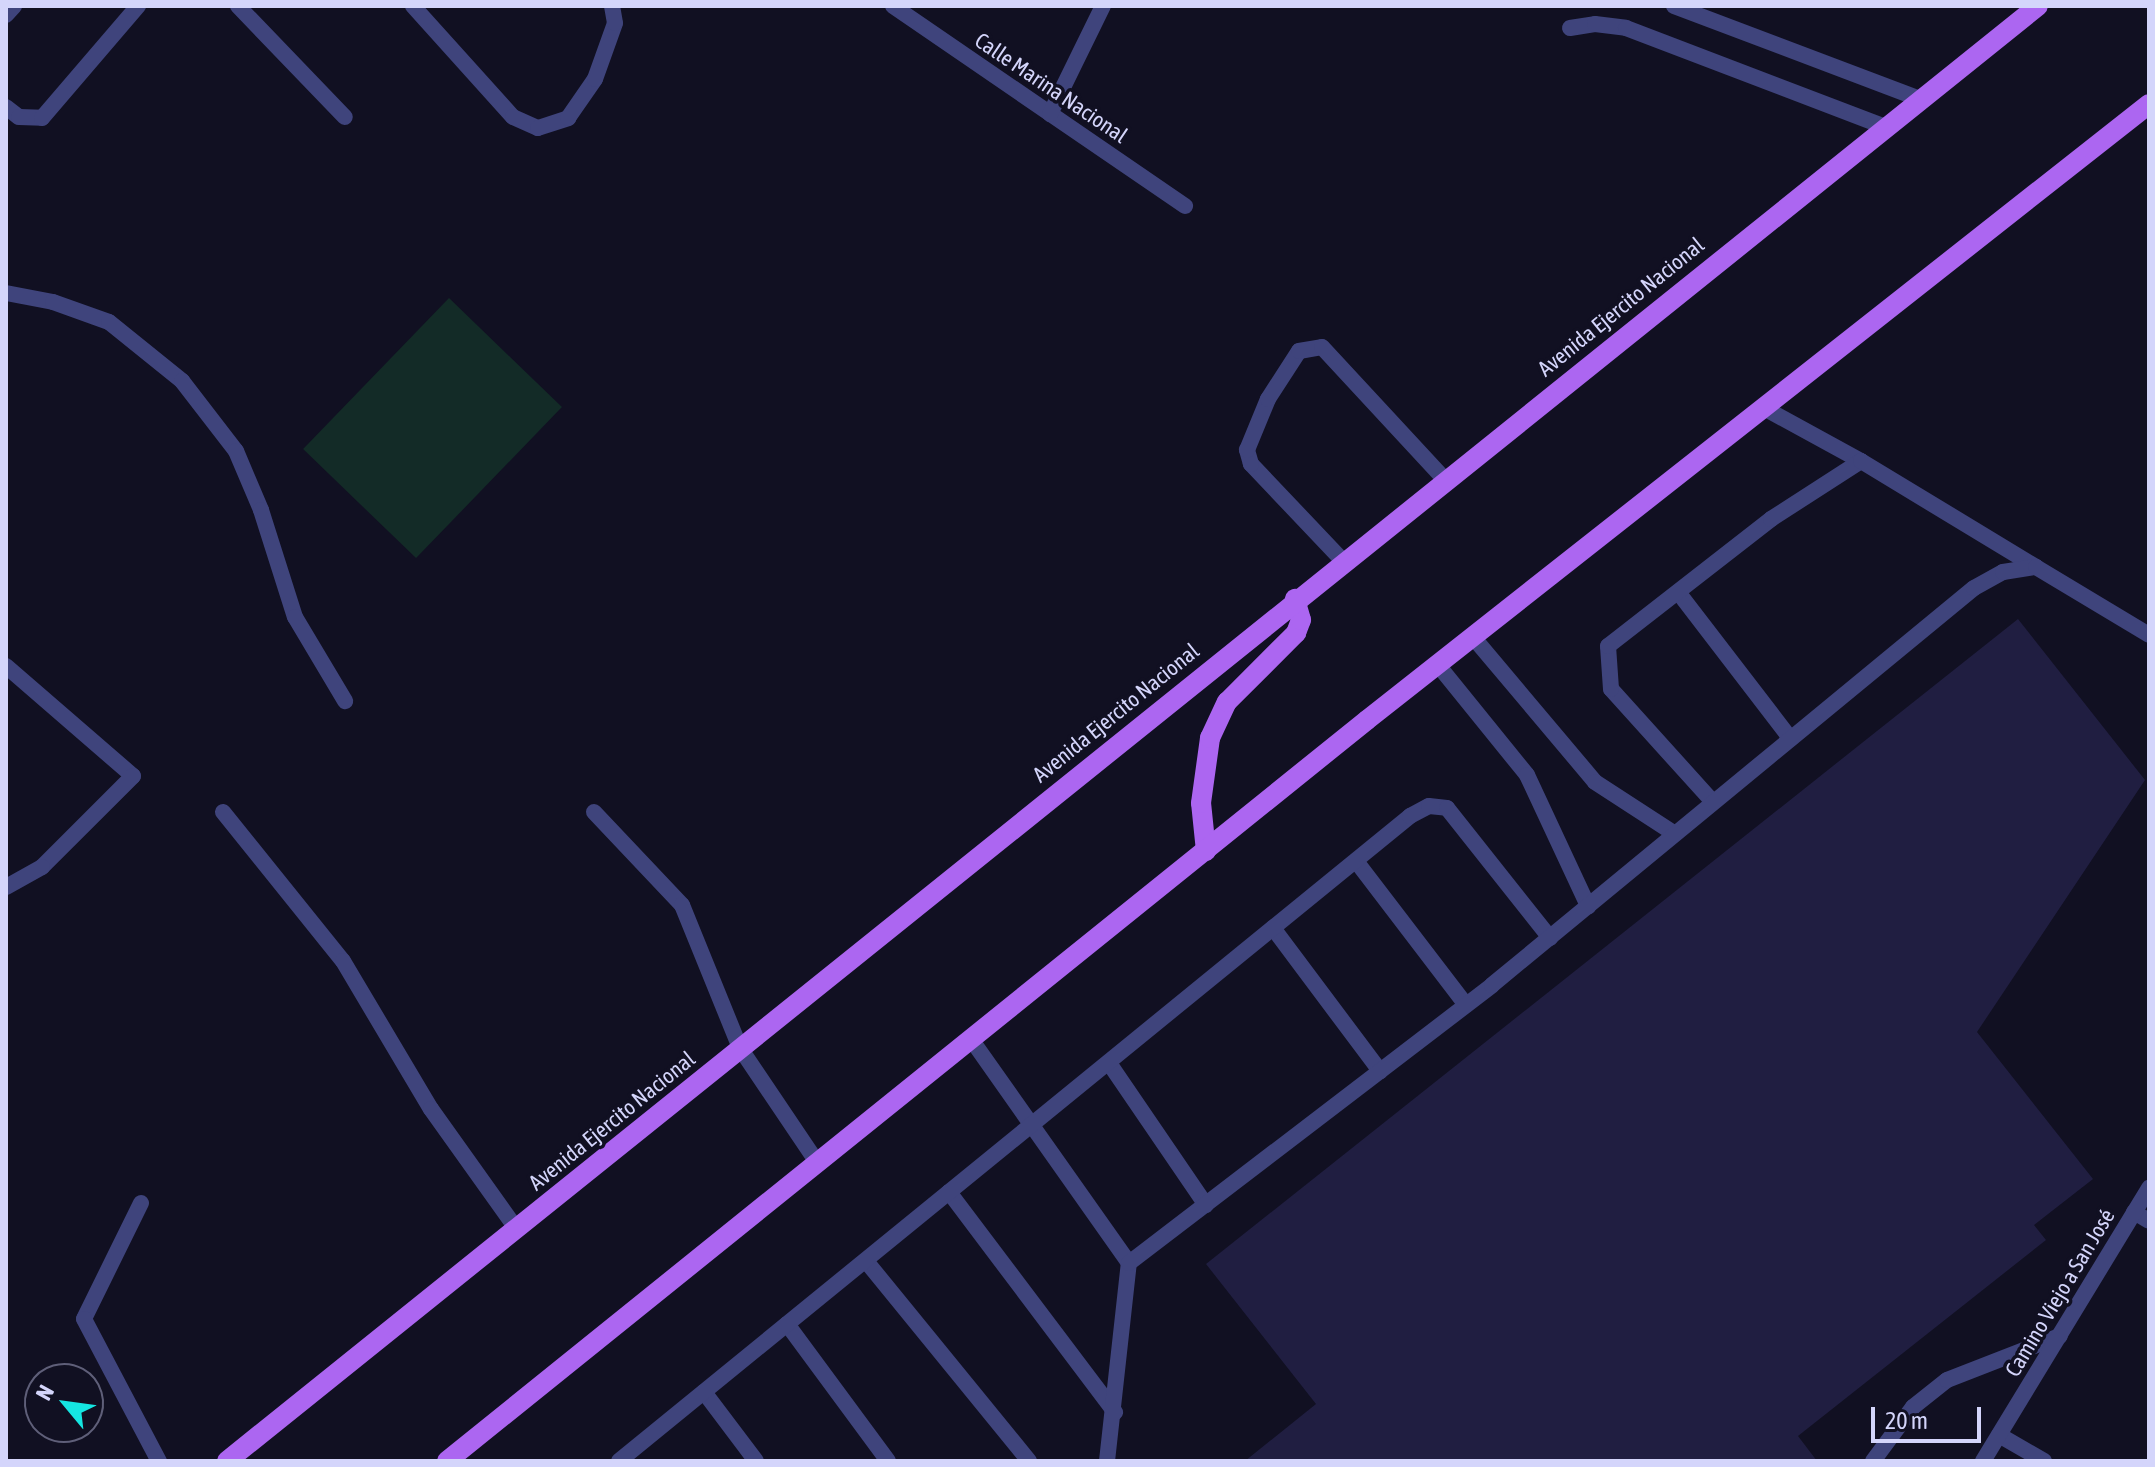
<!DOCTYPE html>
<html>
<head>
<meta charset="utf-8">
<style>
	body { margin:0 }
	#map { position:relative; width:2155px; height:1467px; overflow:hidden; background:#111022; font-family:"Asap Condensed",sans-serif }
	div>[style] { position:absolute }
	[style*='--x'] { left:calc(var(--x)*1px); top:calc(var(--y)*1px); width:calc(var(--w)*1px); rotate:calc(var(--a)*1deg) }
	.green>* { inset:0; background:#132b27; transform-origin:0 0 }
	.building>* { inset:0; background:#201e41 }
	.service>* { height:16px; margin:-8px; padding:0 8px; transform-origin:8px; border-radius:8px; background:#3f447c }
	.minor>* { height:16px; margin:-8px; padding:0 8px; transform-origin:8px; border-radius:8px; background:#3f447c }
	.tertiary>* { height:16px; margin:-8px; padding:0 8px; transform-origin:8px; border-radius:8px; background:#3f447c }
	.primary>* { height:20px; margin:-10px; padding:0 10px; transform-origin:10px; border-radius:10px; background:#ac66f1 }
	span { translate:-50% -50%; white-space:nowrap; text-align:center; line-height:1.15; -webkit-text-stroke:7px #111022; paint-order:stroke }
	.street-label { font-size:22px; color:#d4d5fb }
	.frame { position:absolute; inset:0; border:8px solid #d4d5fb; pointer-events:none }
	.north { position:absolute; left:24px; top:1363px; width:80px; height:80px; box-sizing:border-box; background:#111022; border:2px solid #5f5f79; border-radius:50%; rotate:299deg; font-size:22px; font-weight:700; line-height:32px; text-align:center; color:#d4d5fb }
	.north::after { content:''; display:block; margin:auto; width:28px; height:36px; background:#15e6e2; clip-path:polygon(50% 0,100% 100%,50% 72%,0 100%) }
	.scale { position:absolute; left:1871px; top:1407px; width:110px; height:36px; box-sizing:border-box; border:4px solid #d4d5fb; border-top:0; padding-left:10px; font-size:24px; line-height:28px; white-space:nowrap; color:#d4d5fb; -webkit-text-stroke:6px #111022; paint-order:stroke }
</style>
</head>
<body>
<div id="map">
	<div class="green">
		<i style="left:449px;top:298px;width:157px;height:210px;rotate:44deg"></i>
	</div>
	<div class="building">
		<i style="clip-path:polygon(2018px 619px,2145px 780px,1977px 1032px,2093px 1179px,2034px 1225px,2046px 1240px,1798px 1436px,1817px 1461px,1245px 1461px,1316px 1404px,1206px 1264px)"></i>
	</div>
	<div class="service">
		<i style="--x:238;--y:6;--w:154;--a:46.1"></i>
		<i style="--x:6;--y:107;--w:16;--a:38"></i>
		<i style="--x:19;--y:117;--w:23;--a:2"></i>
		<i style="--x:42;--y:118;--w:148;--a:-49.4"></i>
		<i style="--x:6;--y:293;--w:48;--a:10.8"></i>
		<i style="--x:53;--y:302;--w:59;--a:19.7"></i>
		<i style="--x:109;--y:322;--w:94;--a:38.9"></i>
		<i style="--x:182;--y:381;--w:88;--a:52.4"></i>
		<i style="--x:236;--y:451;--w:64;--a:67"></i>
		<i style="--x:261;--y:510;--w:112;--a:72.4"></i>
		<i style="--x:295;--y:617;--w:98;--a:59.2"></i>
		<i style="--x:1764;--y:408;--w:111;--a:28.7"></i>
		<i style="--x:1343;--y:561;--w:134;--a:-133.5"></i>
		<i style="--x:1251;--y:464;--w:15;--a:-106"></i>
		<i style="--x:1247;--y:450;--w:55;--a:-67.6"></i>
		<i style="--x:1268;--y:399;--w:57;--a:-57.1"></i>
		<i style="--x:1299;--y:351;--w:23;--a:-10"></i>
		<i style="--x:1322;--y:347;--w:181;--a:47.2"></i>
		<i style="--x:1678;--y:592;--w:185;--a:52.5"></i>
		<i style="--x:1473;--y:637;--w:189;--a:49.9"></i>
		<i style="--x:1595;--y:782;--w:95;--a:33"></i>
		<i style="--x:1438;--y:665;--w:141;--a:51"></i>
		<i style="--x:1527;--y:775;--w:145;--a:65"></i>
		<i style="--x:6;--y:666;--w:168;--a:40.9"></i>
		<i style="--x:133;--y:776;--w:129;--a:135"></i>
		<i style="--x:42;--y:867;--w:41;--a:150.9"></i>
		<i style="--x:1713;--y:802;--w:152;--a:-132.1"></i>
		<i style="--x:1611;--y:689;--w:43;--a:-94"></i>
		<i style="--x:1608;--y:646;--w:207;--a:-37.9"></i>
		<i style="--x:1771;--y:519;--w:107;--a:-32.8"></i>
		<i style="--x:1861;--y:461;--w:205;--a:31.2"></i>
		<i style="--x:223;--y:812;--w:191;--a:51.2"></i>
		<i style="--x:343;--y:961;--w:172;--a:59.3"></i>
		<i style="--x:431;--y:1109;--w:146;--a:54.5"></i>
		<i style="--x:594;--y:812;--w:128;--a:46.6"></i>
		<i style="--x:682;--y:905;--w:154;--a:67.9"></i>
		<i style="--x:740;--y:1048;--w:138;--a:56"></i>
		<i style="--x:1356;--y:861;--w:181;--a:52.6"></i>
		<i style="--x:1273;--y:928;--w:179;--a:53.2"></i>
		<i style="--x:971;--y:1039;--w:274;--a:54.8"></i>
		<i style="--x:1109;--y:1063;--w:172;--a:55.7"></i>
		<i style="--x:949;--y:1192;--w:276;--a:53"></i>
		<i style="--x:141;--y:1203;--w:129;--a:116.2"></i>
		<i style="--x:84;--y:1319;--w:161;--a:62.2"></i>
		<i style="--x:866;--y:1261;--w:258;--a:50.8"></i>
		<i style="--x:787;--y:1324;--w:170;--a:53.6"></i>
		<i style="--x:704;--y:1392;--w:86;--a:53"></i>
		<i style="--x:619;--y:1461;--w:1021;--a:-39.19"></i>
		<i style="--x:1410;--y:816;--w:21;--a:-28"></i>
		<i style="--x:1429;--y:806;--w:18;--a:6"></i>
		<i style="--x:1447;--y:808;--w:166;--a:51.6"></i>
		<i style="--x:1107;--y:1461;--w:199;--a:-83.7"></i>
		<i style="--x:1129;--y:1263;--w:457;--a:-37.4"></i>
		<i style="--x:1492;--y:985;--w:624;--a:-39.48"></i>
		<i style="--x:1974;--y:588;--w:33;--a:-29"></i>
		<i style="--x:2003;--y:572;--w:33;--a:-9"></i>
		<i style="--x:2036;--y:567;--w:132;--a:31"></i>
		<i style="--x:1873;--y:1461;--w:67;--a:-53.5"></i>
		<i style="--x:1913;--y:1407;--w:43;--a:-38.5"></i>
		<i style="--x:1947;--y:1380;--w:121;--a:-21.3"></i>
	</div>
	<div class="minor">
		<i style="--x:413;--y:6;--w:149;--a:48"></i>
		<i style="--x:513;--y:117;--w:27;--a:24"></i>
		<i style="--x:538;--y:128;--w:32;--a:-18"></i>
		<i style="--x:568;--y:118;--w:47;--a:-55.3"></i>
		<i style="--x:595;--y:79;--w:59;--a:-70.3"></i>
		<i style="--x:615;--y:23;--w:17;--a:-100"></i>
		<i style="--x:893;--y:6;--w:354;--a:34.4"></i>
		<i style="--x:1674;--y:6;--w:263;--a:20.7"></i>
		<i style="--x:1570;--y:28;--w:25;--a:-9"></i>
		<i style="--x:1595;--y:24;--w:31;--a:7"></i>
		<i style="--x:1626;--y:28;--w:277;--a:20.9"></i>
		<i style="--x:1050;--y:114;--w:120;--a:-63.9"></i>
		<i style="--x:2134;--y:1212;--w:17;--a:31"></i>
		<i style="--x:1999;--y:1435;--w:52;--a:30"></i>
	</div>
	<div class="tertiary">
		<i style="--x:6;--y:15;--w:12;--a:-48"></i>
		<i style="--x:1983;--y:1461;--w:320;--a:-58.7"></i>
	</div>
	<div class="primary">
		<i style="--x:1206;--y:851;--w:48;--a:-95.9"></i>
		<i style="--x:1201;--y:803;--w:66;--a:-82.1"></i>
		<i style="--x:1210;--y:738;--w:40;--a:-65"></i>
		<i style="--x:1227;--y:702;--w:98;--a:-45"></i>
		<i style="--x:1296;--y:633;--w:14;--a:-69"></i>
		<i style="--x:1301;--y:620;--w:22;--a:-106"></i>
		<i style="--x:227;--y:1461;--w:2323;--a:-38.78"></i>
		<i style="--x:447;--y:1461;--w:1181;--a:-38.85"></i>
		<i style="--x:1367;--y:720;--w:995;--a:-38.23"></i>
	</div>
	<div class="street-label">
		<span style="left:1051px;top:88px;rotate:34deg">Calle Marina Nacional</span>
		<span style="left:1621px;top:307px;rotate:-39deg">Avenida Ejercito Nacional</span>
		<span style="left:1116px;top:713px;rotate:-39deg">Avenida Ejercito Nacional</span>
		<span style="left:612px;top:1121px;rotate:-39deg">Avenida Ejercito Nacional</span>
		<span style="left:2060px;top:1293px;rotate:-59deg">Camino Viejo a San José</span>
	</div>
	<div class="frame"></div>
	<div class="north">N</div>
	<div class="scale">20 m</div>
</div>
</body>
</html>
